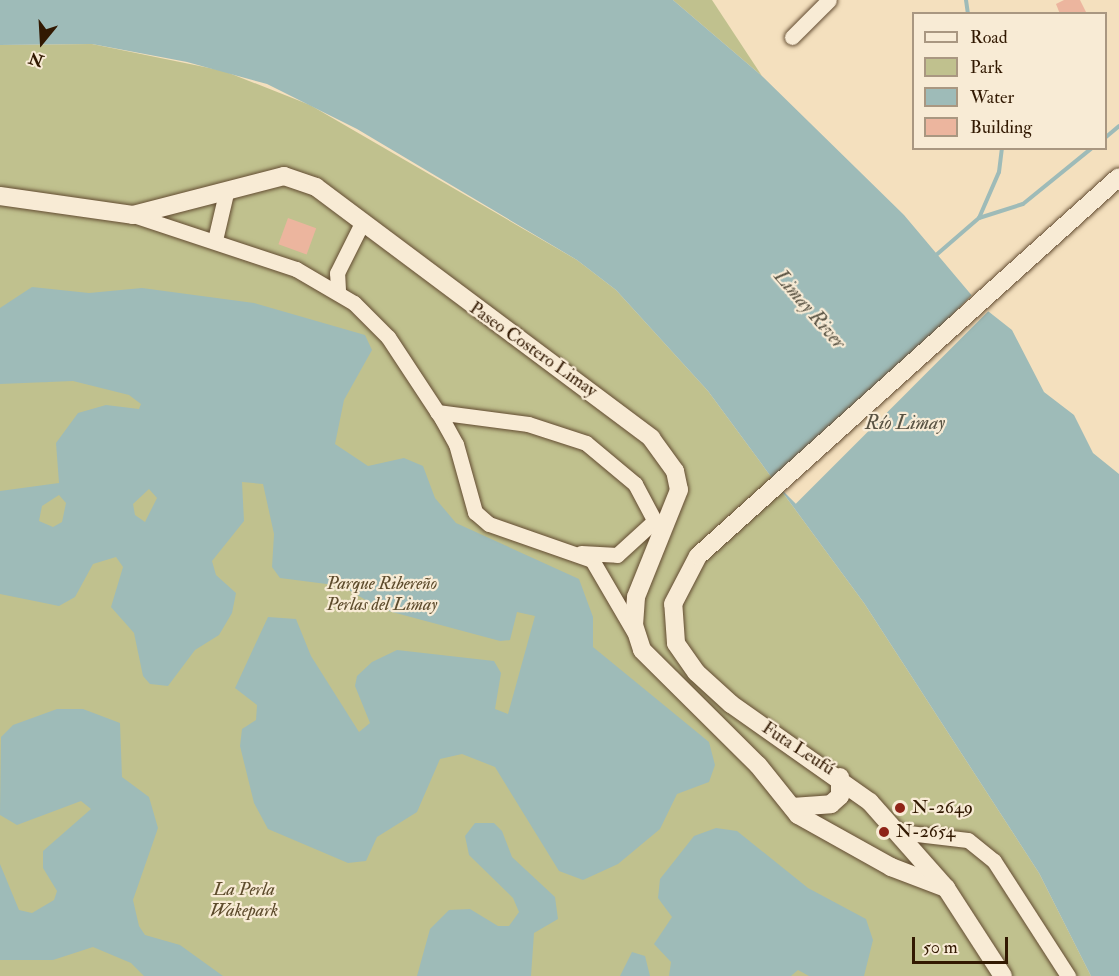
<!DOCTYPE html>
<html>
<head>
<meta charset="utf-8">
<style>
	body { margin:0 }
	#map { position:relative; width:1119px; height:976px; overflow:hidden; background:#f4e0be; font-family:"IM FELL Double Pica",serif }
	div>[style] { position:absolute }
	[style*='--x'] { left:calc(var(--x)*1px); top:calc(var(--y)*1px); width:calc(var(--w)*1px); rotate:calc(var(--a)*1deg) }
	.green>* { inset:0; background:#c0c18e }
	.water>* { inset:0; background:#9ebbb8 }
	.pier>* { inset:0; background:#f4e0be; transform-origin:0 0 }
	.stream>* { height:4px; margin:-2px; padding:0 2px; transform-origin:2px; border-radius:2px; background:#9ebbb8 }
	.building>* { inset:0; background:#ecb59e; transform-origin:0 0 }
	.roads { filter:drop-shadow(0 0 2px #624b31) drop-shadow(0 0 2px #624b31) }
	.minor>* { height:15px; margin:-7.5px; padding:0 7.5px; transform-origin:7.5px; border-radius:7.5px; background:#f8ebd5 }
	.tertiary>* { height:18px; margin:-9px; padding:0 9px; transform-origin:9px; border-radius:9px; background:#f8ebd5 }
	.dots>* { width:16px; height:16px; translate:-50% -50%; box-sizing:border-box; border:3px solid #f8ebd5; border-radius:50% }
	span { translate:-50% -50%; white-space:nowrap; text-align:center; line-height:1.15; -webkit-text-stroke:4.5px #f8ebd5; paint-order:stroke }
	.street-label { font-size:18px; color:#321902 }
	.park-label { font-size:18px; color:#5d4b2c; font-style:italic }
	.poi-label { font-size:18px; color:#321902 }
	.left { translate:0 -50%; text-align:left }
	.water-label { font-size:20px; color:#585242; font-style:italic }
	.legend { position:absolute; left:912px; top:12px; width:195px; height:138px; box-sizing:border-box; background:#f8ebd5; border:2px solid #a99781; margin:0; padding:8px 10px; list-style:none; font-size:18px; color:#321902 }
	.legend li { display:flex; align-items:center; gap:12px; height:30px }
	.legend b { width:30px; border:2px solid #a99781 }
	.north { position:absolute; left:12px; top:12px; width:60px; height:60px; -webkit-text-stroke:4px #f8ebd5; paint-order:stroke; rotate:198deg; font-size:16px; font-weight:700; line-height:24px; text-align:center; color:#321902 }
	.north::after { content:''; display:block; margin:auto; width:21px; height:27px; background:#321902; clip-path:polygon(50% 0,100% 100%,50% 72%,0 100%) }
	.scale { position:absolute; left:912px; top:937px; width:96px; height:27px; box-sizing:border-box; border:3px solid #321902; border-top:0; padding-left:8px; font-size:18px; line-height:21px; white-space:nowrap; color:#321902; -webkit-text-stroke:4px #f8ebd5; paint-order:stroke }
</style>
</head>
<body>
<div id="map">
	<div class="green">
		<i style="clip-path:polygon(673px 0,712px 0,762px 76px)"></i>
		<i style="clip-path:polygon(92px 44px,224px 71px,310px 105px,577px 260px,616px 290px,708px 391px,864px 603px,1039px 873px,1091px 976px,0 976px,0 45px)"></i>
	</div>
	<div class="water">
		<i style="clip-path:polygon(0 0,673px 0,762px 76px,904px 215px,979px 304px,1012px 330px,1044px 392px,1074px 415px,1093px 453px,1119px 474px,1119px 976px,1091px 976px,1039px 873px,864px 603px,708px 391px,616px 290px,577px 260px,357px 129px,267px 84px,187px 62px,92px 44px,0 45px)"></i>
		<i style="clip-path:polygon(evenodd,32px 287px,89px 293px,142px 288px,254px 303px,365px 335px,372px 350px,344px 400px,335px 444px,368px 466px,404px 458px,423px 466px,435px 498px,456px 523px,579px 579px,593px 617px,593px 647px,709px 742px,715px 765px,709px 782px,677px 794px,660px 829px,618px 864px,583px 880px,559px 871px,495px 767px,462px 754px,440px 759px,417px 812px,377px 837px,366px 861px,348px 863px,268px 829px,254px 803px,240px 746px,242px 729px,256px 720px,257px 705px,235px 688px,268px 617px,296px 619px,311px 656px,359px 732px,370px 723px,355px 686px,357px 676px,372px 662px,397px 650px,494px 661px,501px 673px,495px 709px,508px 714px,535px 616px,517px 612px,510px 640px,500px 641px,381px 609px,342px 586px,280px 578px,272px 567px,274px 534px,263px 484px,242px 482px,244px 521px,212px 561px,216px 575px,236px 593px,232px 613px,219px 635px,195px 650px,168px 686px,150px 684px,143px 676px,134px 633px,111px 607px,123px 567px,116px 557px,93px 564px,75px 597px,59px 606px,0 594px,0 491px,59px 483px,56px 443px,78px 413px,106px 405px,139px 409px,141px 404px,129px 395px,73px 381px,0 384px,0 308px,32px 287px,149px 489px,157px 498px,145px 522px,135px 515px,133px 504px,149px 489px,32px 287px,59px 495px,66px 503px,62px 522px,53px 527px,39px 521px,42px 506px,59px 495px)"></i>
		<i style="clip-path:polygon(57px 709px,83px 709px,120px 723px,122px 777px,149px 797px,158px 828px,133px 900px,139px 926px,145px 935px,180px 945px,223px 976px,144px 976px,131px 963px,93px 947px,53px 960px,0 960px,0 864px,19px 910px,32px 913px,54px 900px,57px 891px,43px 868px,43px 851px,91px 809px,81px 801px,17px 825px,0 815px,1px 737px,13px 725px)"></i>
		<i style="clip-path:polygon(475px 823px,494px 823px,502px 831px,512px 857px,555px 897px,558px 919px,534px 933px,531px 976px,417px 976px,430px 929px,449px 910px,470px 909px,498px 926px,509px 926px,519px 912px,513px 898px,469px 855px,465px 836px)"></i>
		<i style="clip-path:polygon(716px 828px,737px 831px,808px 888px,866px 919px,873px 940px,864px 976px,809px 976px,798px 970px,791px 976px,669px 976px,671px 962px,654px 944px,672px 917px,658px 898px,660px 879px,694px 836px)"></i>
		<i style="clip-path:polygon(632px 952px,645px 956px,650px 976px,620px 976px)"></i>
	</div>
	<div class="pier">
		<i style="left:974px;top:293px;width:23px;height:275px;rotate:45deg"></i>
	</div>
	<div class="stream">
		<i style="--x:966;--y:0;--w:14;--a:82"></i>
		<i style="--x:1106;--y:137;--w:17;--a:-40"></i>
		<i style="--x:979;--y:218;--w:50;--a:-66.5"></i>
		<i style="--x:999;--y:172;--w:24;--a:-83"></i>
		<i style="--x:935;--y:256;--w:58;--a:-40.8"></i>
		<i style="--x:979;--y:218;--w:46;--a:-17.7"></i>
		<i style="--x:1023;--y:204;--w:89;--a:-39.1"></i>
	</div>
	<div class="building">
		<i style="clip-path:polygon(1064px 0,1080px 0,1087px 14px,1060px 14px,1056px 4px)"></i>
		<i style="left:288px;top:218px;width:30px;height:28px;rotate:20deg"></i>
	</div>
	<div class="roads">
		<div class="minor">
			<i style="--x:792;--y:37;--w:52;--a:-45"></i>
			<i style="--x:133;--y:215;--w:172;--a:18.3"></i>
			<i style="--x:296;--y:269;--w:67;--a:30.4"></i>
			<i style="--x:354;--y:303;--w:48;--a:45"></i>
			<i style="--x:388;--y:337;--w:98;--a:56.6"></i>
			<i style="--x:442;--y:419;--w:29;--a:61"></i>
			<i style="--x:456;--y:444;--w:71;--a:74.4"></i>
			<i style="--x:475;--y:512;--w:18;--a:41"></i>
			<i style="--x:489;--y:524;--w:109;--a:19.3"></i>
			<i style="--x:592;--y:560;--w:83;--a:59.7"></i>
			<i style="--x:215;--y:240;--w:48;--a:-76.8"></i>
			<i style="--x:338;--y:290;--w:17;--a:-93"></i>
			<i style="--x:337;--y:273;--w:56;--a:-63.4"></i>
			<i style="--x:437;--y:412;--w:92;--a:7.5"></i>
			<i style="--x:528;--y:424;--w:61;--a:18.1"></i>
			<i style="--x:586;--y:443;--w:64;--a:39.9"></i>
			<i style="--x:635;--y:484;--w:53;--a:62"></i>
			<i style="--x:581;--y:553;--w:36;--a:3"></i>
			<i style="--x:617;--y:555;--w:46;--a:-42.4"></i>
			<i style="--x:900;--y:832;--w:68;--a:6.7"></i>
			<i style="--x:968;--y:840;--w:33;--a:39"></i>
			<i style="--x:994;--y:861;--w:137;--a:57.2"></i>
		</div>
		<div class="tertiary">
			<i style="--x:0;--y:196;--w:134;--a:8.1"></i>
			<i style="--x:133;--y:215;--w:156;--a:-14.5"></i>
			<i style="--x:284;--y:176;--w:34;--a:19"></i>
			<i style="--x:316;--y:187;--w:419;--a:36.8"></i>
			<i style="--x:651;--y:438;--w:41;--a:54"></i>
			<i style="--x:675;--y:471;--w:19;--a:78"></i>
			<i style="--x:679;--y:490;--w:115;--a:111.9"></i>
			<i style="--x:636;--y:597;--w:28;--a:94"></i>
			<i style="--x:634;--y:625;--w:26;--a:72"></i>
			<i style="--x:642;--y:650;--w:163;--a:44.8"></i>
			<i style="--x:758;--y:765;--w:64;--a:51.3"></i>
			<i style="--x:798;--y:815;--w:107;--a:29.2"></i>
			<i style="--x:891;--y:867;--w:59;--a:20.9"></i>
			<i style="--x:792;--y:807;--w:39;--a:-4"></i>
			<i style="--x:831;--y:804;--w:12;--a:-42"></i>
			<i style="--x:840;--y:796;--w:19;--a:-90"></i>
			<i style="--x:1003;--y:976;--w:105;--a:-122.9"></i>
			<i style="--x:946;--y:888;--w:115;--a:-131.5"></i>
			<i style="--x:870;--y:802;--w:170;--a:-144.8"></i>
			<i style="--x:731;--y:704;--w:47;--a:-137.6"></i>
			<i style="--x:696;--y:672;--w:35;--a:-125"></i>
			<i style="--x:676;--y:643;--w:39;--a:-94"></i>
			<i style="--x:673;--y:604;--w:54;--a:-62.5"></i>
			<i style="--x:698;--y:556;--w:566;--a:-41.99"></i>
		</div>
	</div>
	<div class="dots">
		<i style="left:900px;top:808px;background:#8f2418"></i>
		<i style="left:884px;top:832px;background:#8f2418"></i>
	</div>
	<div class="street-label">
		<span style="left:533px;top:350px;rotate:35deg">Paseo Costero Limay</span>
		<span style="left:798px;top:749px;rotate:33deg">Futa Leufú</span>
	</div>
	<div class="park-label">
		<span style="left:382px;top:595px">Parque Ribereño<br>Perlas del Limay</span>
		<span style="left:244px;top:901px">La Perla<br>Wakepark</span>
	</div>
	<div class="poi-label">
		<span class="left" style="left:912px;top:808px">N-2649</span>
		<span class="left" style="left:896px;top:832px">N-2654</span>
	</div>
	<div class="water-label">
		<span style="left:810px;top:309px;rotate:49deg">Limay River</span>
		<span style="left:905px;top:422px">Río Limay</span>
	</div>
	<ul class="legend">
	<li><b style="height:8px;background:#f8ebd5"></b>Road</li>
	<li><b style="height:16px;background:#c0c18e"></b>Park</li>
	<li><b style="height:16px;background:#9ebbb8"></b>Water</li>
	<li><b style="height:16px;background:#ecb59e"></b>Building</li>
	</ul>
	<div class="north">N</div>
	<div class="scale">50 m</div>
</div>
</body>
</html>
